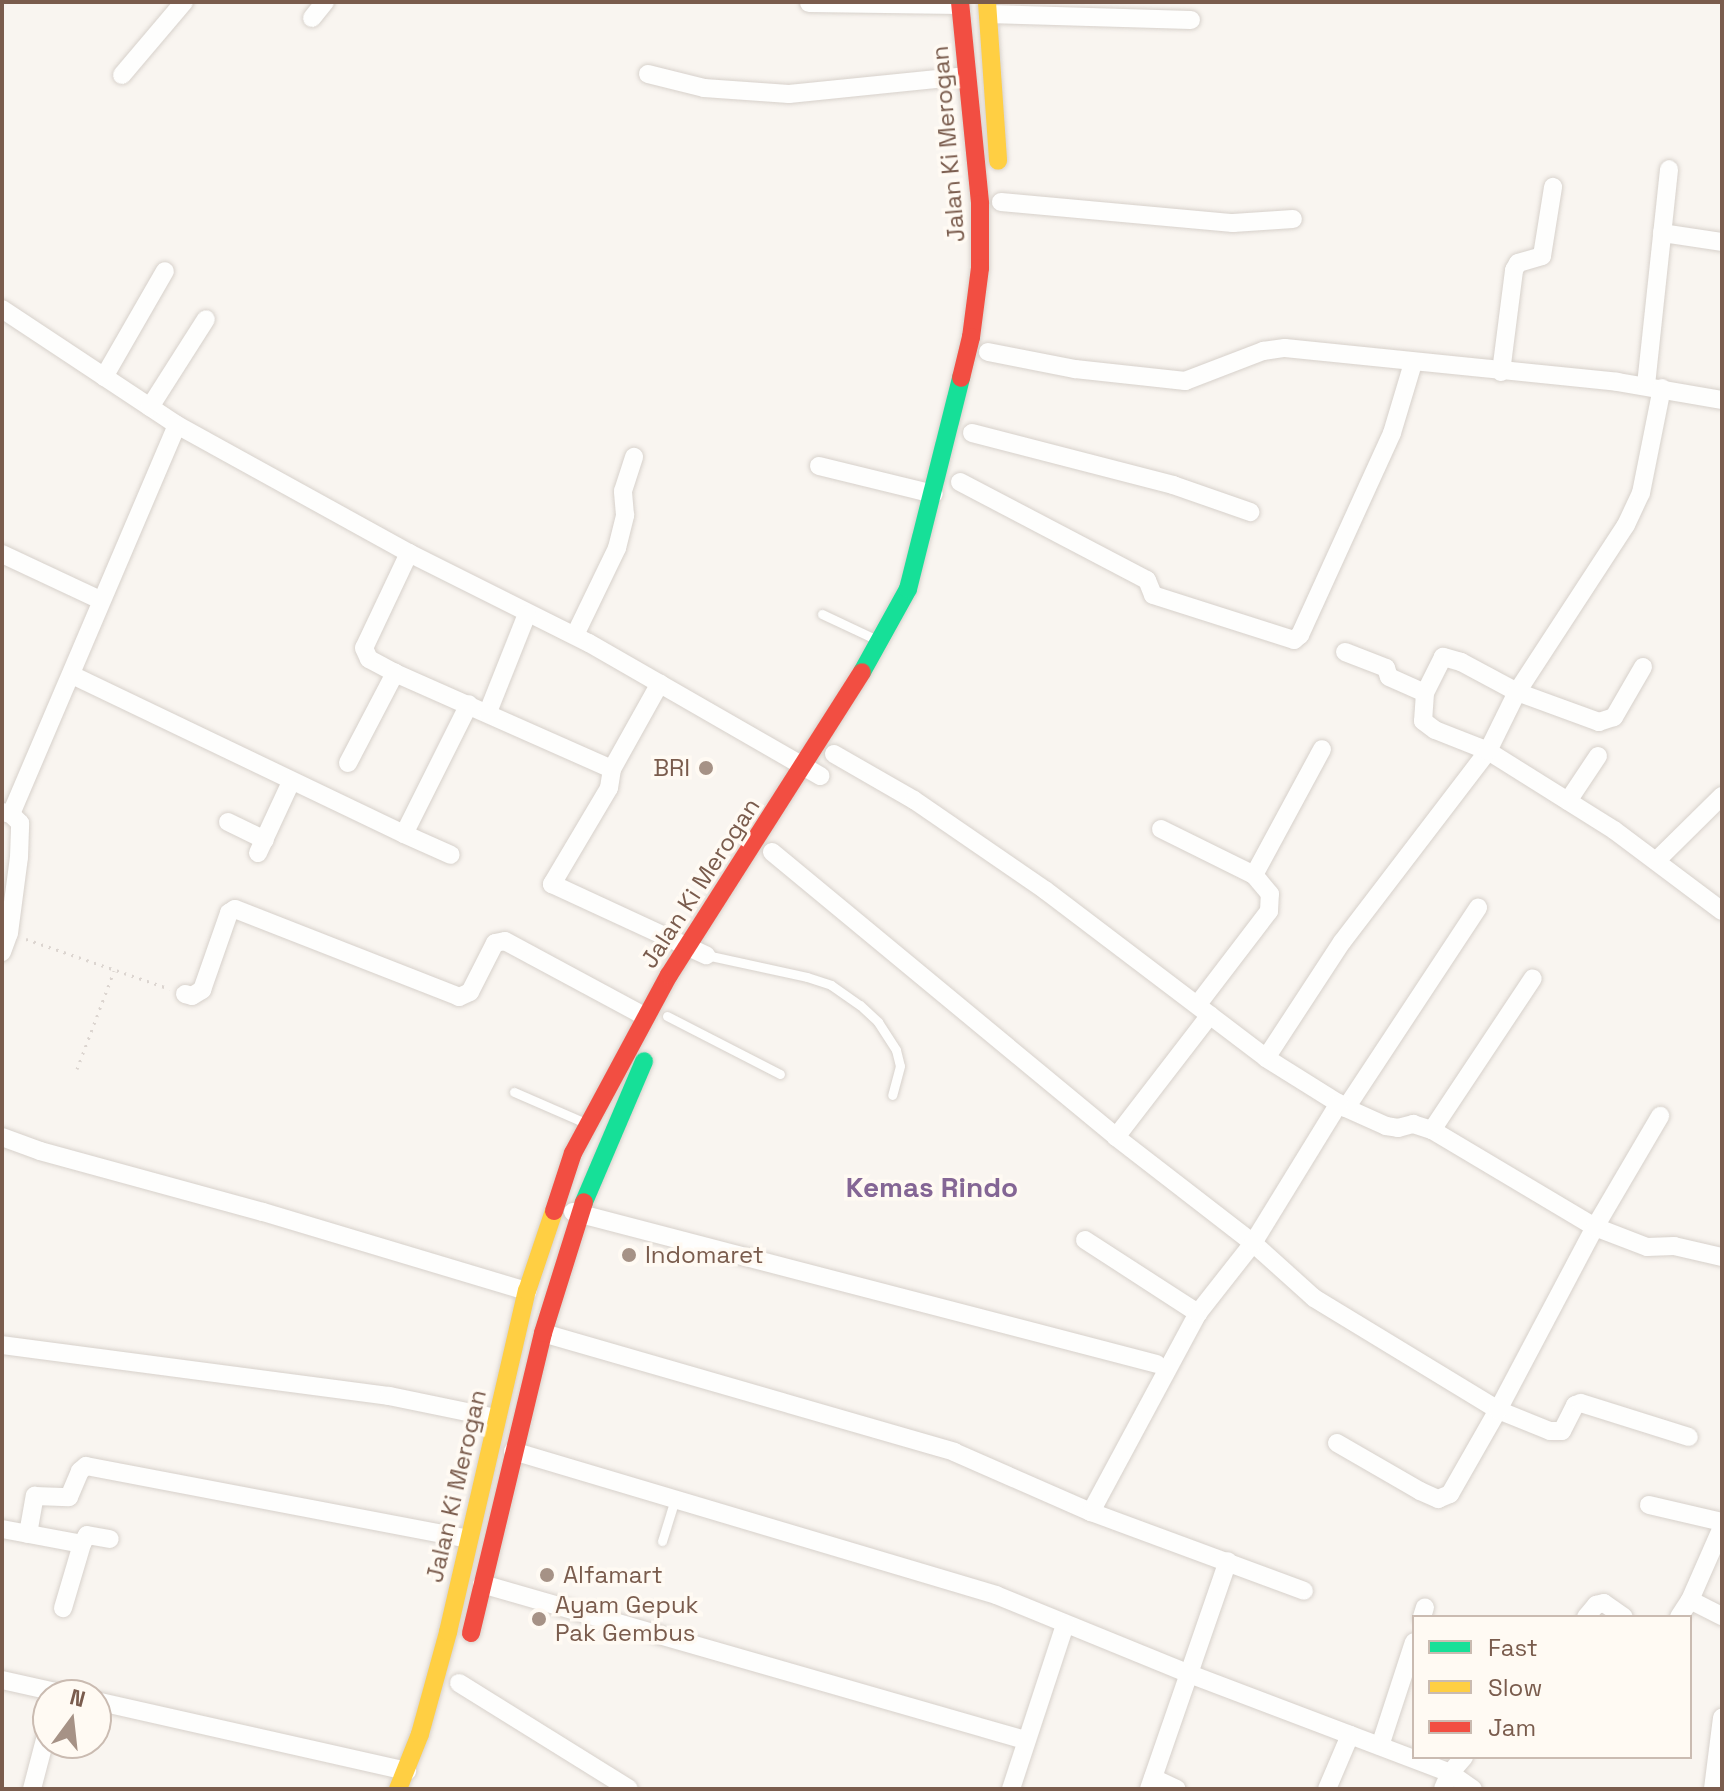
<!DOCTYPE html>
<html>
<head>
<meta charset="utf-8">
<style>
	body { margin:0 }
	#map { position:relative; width:1724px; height:1791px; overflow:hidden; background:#f9f5f0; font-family:"Space Grotesk",sans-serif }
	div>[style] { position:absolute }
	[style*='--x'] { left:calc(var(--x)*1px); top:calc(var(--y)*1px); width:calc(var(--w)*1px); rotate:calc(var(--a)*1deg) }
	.path>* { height:3px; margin-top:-1.5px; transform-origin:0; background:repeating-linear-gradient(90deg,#dcd5d0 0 2px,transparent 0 8px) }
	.roads { filter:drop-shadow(0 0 2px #d7d1cb) drop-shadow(0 0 2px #d7d1cb) }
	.lane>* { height:9px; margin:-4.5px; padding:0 4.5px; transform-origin:4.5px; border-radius:4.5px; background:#fefefd }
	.street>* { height:18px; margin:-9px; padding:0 9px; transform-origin:9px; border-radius:9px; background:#fefefd }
	.fast>* { height:18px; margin:-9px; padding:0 9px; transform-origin:9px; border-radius:9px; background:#16e098 }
	.slow>* { height:18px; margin:-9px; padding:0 9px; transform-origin:9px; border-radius:9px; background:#ffcf43 }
	.jam>* { height:18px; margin:-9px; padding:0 9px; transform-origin:9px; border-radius:9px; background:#f24e42 }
	.dots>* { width:22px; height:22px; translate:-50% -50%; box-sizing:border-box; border:4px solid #fffaf3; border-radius:50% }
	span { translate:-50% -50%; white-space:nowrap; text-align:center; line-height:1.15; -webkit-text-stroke:7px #fffaf3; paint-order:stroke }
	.street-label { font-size:24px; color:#7a5c4d }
	.poi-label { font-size:24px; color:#7a5c4d }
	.right { translate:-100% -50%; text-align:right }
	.left { translate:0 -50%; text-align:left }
	.quarter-label { font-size:28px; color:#846695; font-weight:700 }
	.frame { position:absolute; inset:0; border:4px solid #7a5c4d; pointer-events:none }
	.legend { position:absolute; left:1412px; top:1615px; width:280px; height:144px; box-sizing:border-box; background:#fffaf3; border:2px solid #cabbb1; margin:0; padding:10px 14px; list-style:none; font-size:24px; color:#7a5c4d }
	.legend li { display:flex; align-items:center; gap:16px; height:40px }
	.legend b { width:40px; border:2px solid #cabbb1 }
	.north { position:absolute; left:32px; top:1679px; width:80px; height:80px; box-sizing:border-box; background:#fffaf3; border:2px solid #cabbb1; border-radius:50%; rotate:15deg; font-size:22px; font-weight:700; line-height:32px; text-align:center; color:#7a5c4d }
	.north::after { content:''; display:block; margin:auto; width:28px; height:36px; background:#a69286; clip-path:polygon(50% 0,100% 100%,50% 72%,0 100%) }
</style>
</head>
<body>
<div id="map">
	<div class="path">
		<i style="--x:26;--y:939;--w:152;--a:19.1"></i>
		<i style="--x:77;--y:1069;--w:105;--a:-69.3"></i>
	</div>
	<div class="roads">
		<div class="lane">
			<i style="--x:822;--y:614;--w:56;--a:25.2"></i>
			<i style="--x:706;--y:955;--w:103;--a:12.3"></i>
			<i style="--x:807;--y:977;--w:25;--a:18"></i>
			<i style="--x:831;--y:985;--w:35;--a:35"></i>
			<i style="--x:860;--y:1005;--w:25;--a:43"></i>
			<i style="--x:878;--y:1022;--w:33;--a:57"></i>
			<i style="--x:896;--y:1050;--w:16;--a:76"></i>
			<i style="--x:900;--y:1066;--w:30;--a:105"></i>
			<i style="--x:667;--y:1016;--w:127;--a:27.2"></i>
			<i style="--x:514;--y:1092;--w:75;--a:23.5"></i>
			<i style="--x:662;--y:1541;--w:44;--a:-72.8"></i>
		</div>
		<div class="street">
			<i style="--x:809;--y:3;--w:151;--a:0.8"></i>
			<i style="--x:988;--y:14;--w:203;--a:1.7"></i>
			<i style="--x:312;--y:18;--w:21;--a:-51"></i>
			<i style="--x:648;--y:74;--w:58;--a:14"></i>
			<i style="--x:704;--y:88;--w:85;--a:4"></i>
			<i style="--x:789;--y:94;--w:179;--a:-5.8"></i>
			<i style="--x:122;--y:75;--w:96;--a:-49.7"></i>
			<i style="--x:1001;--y:202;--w:233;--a:5.2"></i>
			<i style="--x:1233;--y:223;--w:60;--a:-3.8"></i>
			<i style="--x:1662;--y:233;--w:61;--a:8.5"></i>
			<i style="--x:2;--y:309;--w:210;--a:33.5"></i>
			<i style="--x:177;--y:425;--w:265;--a:28.9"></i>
			<i style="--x:409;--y:553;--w:201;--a:26.6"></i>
			<i style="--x:589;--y:643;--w:267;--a:29.9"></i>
			<i style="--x:988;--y:352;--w:89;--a:11.1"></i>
			<i style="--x:1075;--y:369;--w:111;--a:6.2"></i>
			<i style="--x:1185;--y:381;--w:84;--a:-21"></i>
			<i style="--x:1263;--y:351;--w:22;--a:-8"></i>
			<i style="--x:1285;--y:348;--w:334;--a:5.8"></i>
			<i style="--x:1617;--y:382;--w:107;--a:9.7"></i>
			<i style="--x:1501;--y:372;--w:103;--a:-82.7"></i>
			<i style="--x:1514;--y:270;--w:8;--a:-60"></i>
			<i style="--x:1518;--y:263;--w:25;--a:-16"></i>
			<i style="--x:1542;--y:256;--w:70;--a:-80.9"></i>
			<i style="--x:104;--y:377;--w:122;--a:-60.1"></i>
			<i style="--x:1646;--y:385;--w:217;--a:-83.9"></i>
			<i style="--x:150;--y:407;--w:104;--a:-57.5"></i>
			<i style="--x:972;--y:433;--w:208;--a:14.5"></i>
			<i style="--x:1173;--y:485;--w:82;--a:19.3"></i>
			<i style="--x:819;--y:466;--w:118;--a:13.7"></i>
			<i style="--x:960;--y:482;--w:211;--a:27.7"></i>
			<i style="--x:1147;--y:580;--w:16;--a:68"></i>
			<i style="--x:1153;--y:595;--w:148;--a:17.7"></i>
			<i style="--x:1294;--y:640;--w:8;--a:-40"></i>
			<i style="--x:1300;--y:635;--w:222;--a:-65.5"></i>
			<i style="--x:1392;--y:433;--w:73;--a:-73.3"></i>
			<i style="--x:409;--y:553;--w:105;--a:115.3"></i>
			<i style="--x:364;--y:648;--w:12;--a:66"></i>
			<i style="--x:369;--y:659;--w:30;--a:28"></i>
			<i style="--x:395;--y:673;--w:237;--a:23.9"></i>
			<i style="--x:612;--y:769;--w:98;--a:-60.8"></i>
			<i style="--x:2;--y:554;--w:108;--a:25.1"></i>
			<i style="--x:575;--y:635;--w:97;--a:-64.2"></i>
			<i style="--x:617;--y:548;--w:34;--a:-76"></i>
			<i style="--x:625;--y:515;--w:24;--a:-95"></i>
			<i style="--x:623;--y:491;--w:36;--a:-72"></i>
			<i style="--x:1345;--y:652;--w:44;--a:21.3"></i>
			<i style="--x:1386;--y:668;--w:9;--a:72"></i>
			<i style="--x:1389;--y:677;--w:39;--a:24"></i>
			<i style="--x:1643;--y:667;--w:58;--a:120.1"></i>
			<i style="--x:1614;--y:717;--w:16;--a:162"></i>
			<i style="--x:1599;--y:722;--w:87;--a:-159.9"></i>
			<i style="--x:1517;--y:692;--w:64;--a:-151.8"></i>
			<i style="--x:1461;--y:662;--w:19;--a:-164"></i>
			<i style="--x:1443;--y:657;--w:40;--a:116.6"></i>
			<i style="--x:1425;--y:693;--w:28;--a:94"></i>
			<i style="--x:1423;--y:721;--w:15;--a:37"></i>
			<i style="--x:1435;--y:730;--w:57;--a:21.6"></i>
			<i style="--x:1488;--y:751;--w:149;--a:32.1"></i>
			<i style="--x:1614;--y:830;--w:135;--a:36.9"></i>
			<i style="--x:72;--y:675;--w:368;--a:25.6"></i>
			<i style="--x:404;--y:834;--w:145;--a:-63.4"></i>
			<i style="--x:488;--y:712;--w:105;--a:-68.3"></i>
			<i style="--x:834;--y:754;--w:92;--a:29.9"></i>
			<i style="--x:914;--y:800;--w:159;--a:34.5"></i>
			<i style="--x:1045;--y:890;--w:278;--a:37.2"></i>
			<i style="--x:1266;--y:1058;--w:94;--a:32"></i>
			<i style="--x:1346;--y:1108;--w:44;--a:24.2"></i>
			<i style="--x:1386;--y:1126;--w:12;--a:9"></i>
			<i style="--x:1398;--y:1128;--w:16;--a:-15"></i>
			<i style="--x:1413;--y:1124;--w:20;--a:18"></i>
			<i style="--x:1432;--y:1130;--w:190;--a:30.8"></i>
			<i style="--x:1595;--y:1227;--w:56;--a:21"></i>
			<i style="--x:1647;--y:1247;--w:27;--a:-2"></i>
			<i style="--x:1674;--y:1246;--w:49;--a:12.9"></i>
			<i style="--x:348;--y:763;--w:102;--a:-62.4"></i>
			<i style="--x:612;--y:769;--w:19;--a:99"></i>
			<i style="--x:609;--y:788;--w:112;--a:120.7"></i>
			<i style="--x:552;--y:884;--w:170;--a:24.8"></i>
			<i style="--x:1568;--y:801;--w:54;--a:-56.3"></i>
			<i style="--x:2;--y:812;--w:9;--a:13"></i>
			<i style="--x:11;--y:814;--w:423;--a:-66.9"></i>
			<i style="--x:228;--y:822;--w:41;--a:25.9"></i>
			<i style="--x:1161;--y:829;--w:104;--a:26.3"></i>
			<i style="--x:404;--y:834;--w:51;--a:24.1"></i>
			<i style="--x:772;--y:852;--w:447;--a:39.6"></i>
			<i style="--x:1116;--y:1137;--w:173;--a:37.7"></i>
			<i style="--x:1253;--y:1243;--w:82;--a:42"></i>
			<i style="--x:1314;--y:1298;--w:215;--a:31.3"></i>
			<i style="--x:1498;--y:1410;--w:56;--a:22"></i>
			<i style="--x:1550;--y:1431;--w:12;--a:0"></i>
			<i style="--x:1562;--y:1431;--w:29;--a:-63"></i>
			<i style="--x:1575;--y:1405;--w:6;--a:-18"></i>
			<i style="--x:1581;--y:1403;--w:113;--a:17.5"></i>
			<i style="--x:258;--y:853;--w:78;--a:-65.1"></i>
			<i style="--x:1656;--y:861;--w:93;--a:-44.6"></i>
			<i style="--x:2;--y:952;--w:20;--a:-70"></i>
			<i style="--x:9;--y:933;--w:77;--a:-82.5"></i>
			<i style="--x:19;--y:857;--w:34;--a:-88"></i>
			<i style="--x:20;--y:823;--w:13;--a:-135"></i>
			<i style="--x:185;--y:994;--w:7;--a:16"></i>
			<i style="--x:192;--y:996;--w:12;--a:-31"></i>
			<i style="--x:202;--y:990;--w:82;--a:-70.7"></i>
			<i style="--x:229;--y:913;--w:7;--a:-34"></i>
			<i style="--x:235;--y:909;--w:241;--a:21.4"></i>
			<i style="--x:459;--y:997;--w:12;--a:-24"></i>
			<i style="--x:470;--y:992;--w:55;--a:-63"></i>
			<i style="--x:495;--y:943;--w:10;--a:-11"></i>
			<i style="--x:505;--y:941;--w:160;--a:28.3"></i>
			<i style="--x:1198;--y:1004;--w:117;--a:-52.6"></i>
			<i style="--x:1269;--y:911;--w:17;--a:-87"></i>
			<i style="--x:1270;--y:894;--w:25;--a:-130"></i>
			<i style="--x:1254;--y:875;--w:143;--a:-61.6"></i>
			<i style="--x:1266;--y:1058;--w:139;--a:-56.8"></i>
			<i style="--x:1342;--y:942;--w:240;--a:-52.6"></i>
			<i style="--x:1488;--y:751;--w:66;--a:-63.8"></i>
			<i style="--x:1517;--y:692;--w:199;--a:-56.9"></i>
			<i style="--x:1626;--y:525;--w:35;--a:-65"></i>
			<i style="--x:1641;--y:493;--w:107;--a:-78.7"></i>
			<i style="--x:1346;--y:1108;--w:240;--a:-56.6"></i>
			<i style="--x:1432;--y:1130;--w:182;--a:-56.4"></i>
			<i style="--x:2;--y:1137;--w:40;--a:20.2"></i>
			<i style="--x:40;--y:1151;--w:231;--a:15.3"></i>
			<i style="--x:263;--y:1212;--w:276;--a:16.7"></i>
			<i style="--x:1116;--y:1137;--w:154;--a:-52.4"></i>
			<i style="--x:573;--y:1212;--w:603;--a:14.59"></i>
			<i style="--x:1085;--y:1240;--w:135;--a:32.9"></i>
			<i style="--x:1198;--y:1313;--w:226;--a:118.3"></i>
			<i style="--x:1198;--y:1313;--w:89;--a:-51.8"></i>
			<i style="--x:1253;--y:1243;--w:164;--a:-58.4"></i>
			<i style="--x:543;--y:1333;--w:428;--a:16.1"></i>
			<i style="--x:954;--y:1452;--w:150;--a:23.7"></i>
			<i style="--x:1091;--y:1512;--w:227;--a:20.3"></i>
			<i style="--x:2;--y:1345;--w:390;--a:7.5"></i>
			<i style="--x:389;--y:1396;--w:109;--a:11.6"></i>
			<i style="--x:1337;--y:1443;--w:96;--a:30"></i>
			<i style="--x:1420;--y:1491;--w:20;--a:24"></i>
			<i style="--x:1438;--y:1499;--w:13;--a:-23"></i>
			<i style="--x:1450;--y:1494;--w:97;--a:-60.3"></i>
			<i style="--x:1498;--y:1410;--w:207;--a:-62.1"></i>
			<i style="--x:1595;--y:1227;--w:129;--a:-59.6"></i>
			<i style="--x:513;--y:1451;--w:504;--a:16.6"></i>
			<i style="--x:996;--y:1595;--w:206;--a:22.2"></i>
			<i style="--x:1187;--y:1673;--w:281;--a:20.8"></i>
			<i style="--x:1450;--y:1773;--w:17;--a:114"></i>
			<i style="--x:1649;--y:1505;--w:75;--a:13.1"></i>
			<i style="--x:2;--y:1529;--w:81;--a:10.6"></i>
			<i style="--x:82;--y:1544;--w:67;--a:106.5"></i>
			<i style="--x:28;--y:1534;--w:39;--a:-80"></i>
			<i style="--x:35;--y:1496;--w:34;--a:2"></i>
			<i style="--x:69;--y:1497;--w:28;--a:-67"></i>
			<i style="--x:80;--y:1471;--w:8;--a:-40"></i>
			<i style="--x:86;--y:1466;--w:388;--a:10.8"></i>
			<i style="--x:82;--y:1544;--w:10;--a:-61"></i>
			<i style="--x:87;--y:1535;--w:23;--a:10"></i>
			<i style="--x:482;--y:1584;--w:565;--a:16.03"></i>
			<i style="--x:1690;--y:1600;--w:36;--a:27"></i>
			<i style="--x:1422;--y:1617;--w:10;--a:-73"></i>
			<i style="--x:1586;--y:1617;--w:16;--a:-50"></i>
			<i style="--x:1596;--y:1605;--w:8;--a:-14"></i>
			<i style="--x:1604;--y:1603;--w:24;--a:35"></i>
			<i style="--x:1679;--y:1617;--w:20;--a:-57"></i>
			<i style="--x:1690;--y:1600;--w:80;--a:-66.3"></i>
			<i style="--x:2;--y:1680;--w:69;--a:12.6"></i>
			<i style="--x:459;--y:1683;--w:200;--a:31.9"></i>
			<i style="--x:96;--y:1701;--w:319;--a:12.7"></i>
			<i style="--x:1380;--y:1746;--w:109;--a:-71.9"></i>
			<i style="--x:1464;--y:1757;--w:21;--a:131"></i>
			<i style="--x:1450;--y:1773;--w:28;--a:35"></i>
			<i style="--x:1153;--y:1778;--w:26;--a:25"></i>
			<i style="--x:32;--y:1789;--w:63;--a:-75.3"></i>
			<i style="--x:1011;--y:1789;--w:173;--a:-71.8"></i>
			<i style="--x:1149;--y:1789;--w:241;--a:-70.9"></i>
			<i style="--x:1327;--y:1789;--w:59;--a:-66.9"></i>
			<i style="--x:1713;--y:1789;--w:72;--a:-82.8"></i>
		</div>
		<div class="fast">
			<i style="--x:862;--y:672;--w:95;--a:-61"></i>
			<i style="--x:908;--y:589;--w:218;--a:-75.9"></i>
			<i style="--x:584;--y:1202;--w:153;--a:-66.9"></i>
		</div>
		<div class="slow">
			<i style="--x:987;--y:2;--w:159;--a:86"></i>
			<i style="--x:398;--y:1789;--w:59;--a:-68.2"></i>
			<i style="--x:420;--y:1734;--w:106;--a:-74.6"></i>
			<i style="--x:448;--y:1632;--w:350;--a:-77"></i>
			<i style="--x:527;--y:1291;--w:84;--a:-71.4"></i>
		</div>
		<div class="jam">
			<i style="--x:960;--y:2;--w:203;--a:84.3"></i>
			<i style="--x:980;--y:204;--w:64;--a:90"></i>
			<i style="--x:980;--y:268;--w:70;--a:97.4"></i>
			<i style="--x:971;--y:337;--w:42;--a:103.7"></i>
			<i style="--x:554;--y:1211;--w:61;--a:-71.9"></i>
			<i style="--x:573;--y:1153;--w:202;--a:-61.7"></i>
			<i style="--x:669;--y:975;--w:359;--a:-57.5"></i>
			<i style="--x:471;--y:1633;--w:309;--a:-76.5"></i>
			<i style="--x:543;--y:1333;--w:137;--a:-72.6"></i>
		</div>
	</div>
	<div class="dots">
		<i style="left:706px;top:768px;background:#a69286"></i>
		<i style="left:629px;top:1255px;background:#a69286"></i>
		<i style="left:547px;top:1575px;background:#a69286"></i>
		<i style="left:539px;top:1619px;background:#a69286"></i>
	</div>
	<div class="street-label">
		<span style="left:948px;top:144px;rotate:-95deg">Jalan Ki Merogan</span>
		<span style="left:700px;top:883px;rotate:-57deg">Jalan Ki Merogan</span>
		<span style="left:456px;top:1486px;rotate:-77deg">Jalan Ki Merogan</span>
	</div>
	<div class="poi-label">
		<span class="right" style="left:690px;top:768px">BRI</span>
		<span class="left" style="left:645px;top:1255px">Indomaret</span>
		<span class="left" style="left:563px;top:1575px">Alfamart</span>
		<span class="left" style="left:555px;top:1619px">Ayam Gepuk<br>Pak Gembus</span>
	</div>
	<div class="quarter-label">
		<span style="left:932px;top:1187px">Kemas Rindo</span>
	</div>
	<div class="frame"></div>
	<ul class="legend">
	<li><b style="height:10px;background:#16e098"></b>Fast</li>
	<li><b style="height:10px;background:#ffcf43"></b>Slow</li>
	<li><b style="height:10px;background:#f24e42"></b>Jam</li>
	</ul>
	<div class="north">N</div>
</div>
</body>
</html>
